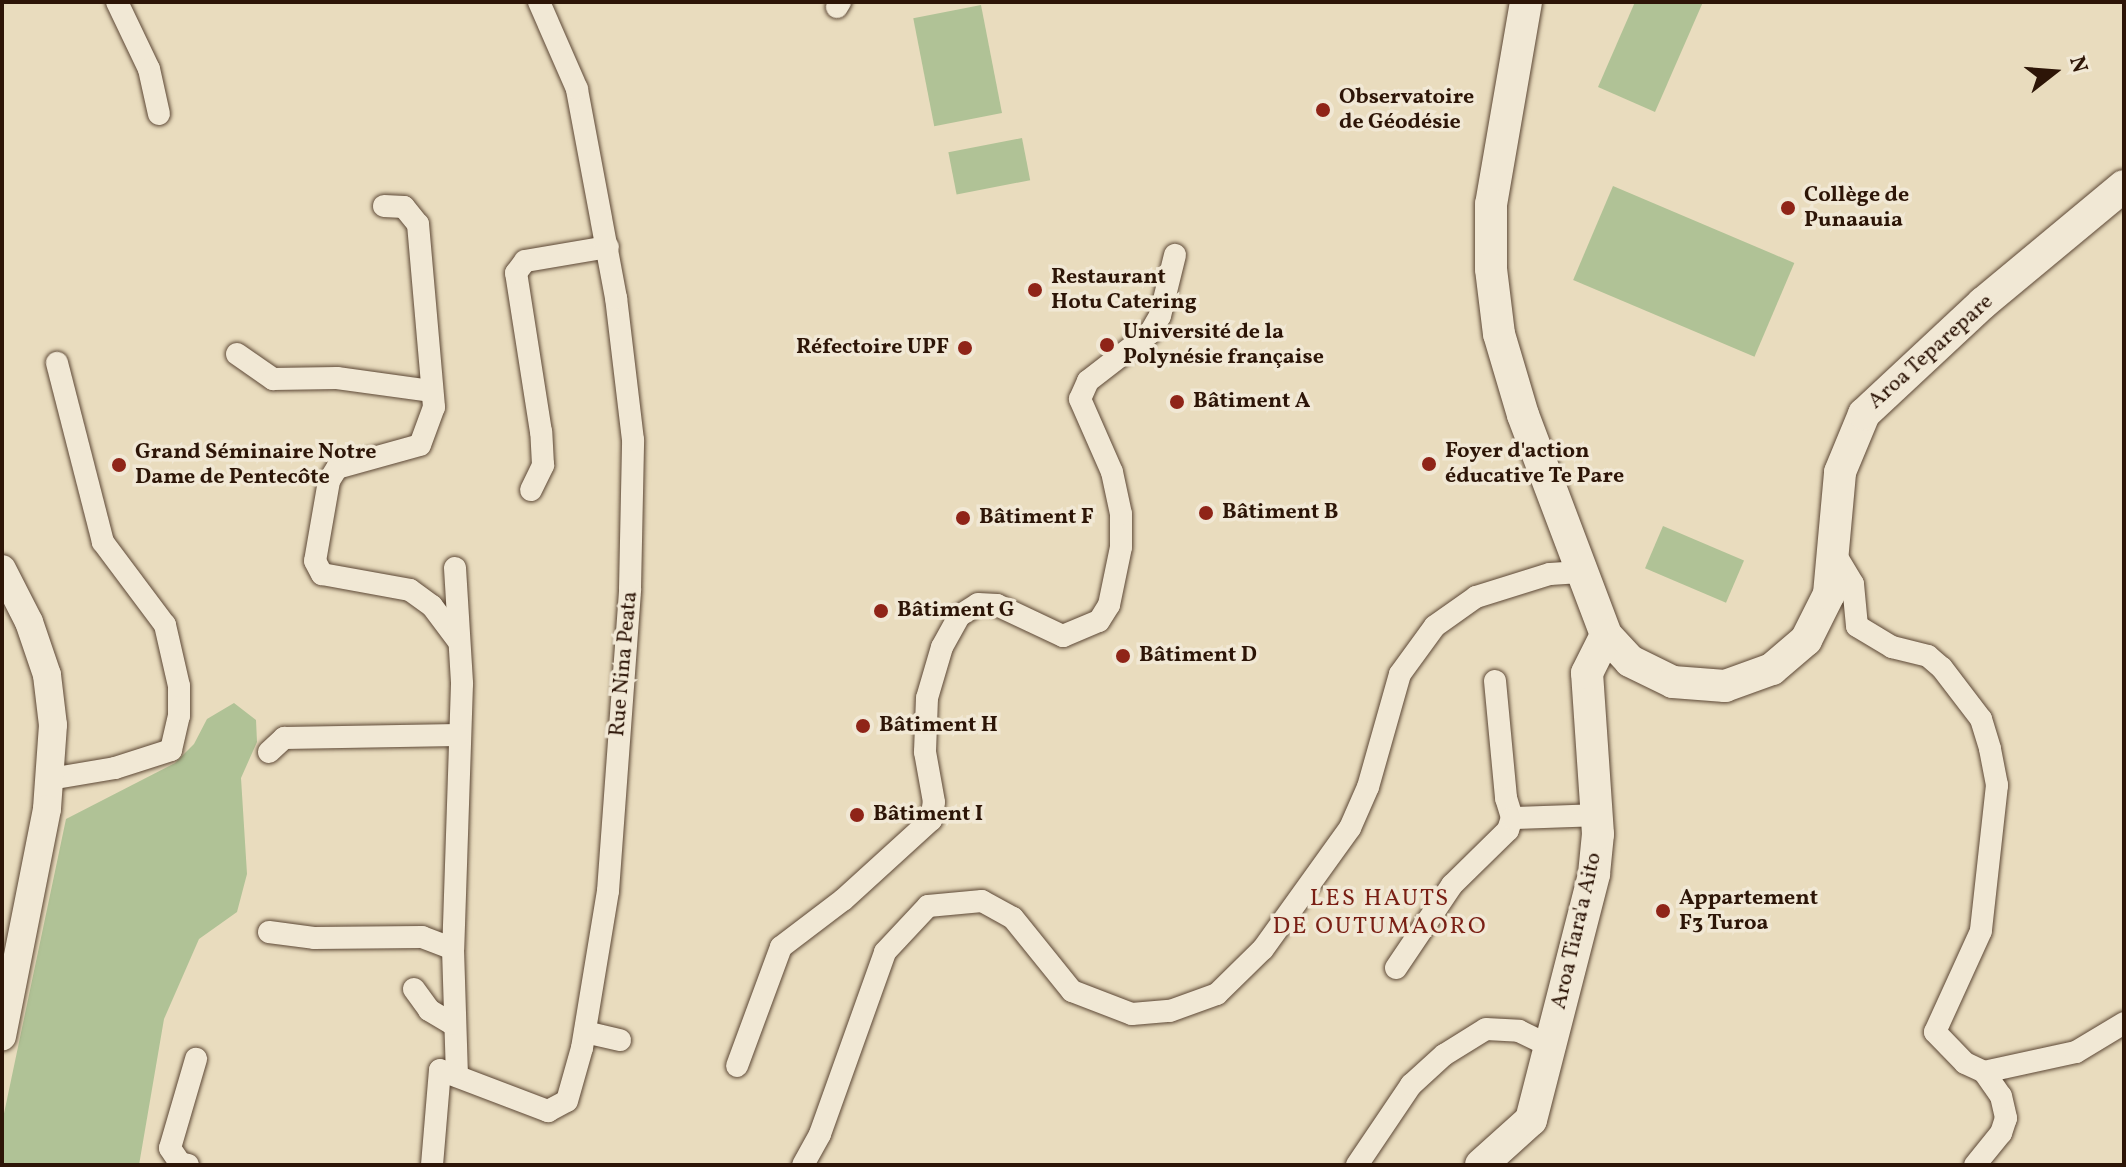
<!DOCTYPE html>
<html>
<head>
<meta charset="utf-8">
<style>
	body { margin:0 }
	#map { position:relative; width:2126px; height:1167px; overflow:hidden; background:#e9dcbe; font-family:Vollkorn,serif }
	div>[style] { position:absolute }
	[style*='--x'] { left:calc(var(--x)*1px); top:calc(var(--y)*1px); width:calc(var(--w)*1px); rotate:calc(var(--a)*1deg) }
	.green>* { inset:0; background:#b0c296; transform-origin:0 0 }
	.roads { filter:drop-shadow(0 0 2px #5c4735) drop-shadow(0 0 2px #5c4735) }
	.minor>* { height:22px; margin:-11px; padding:0 11px; transform-origin:11px; border-radius:11px; background:#f1e8d5 }
	.tertiary>* { height:28px; margin:-14px; padding:0 14px; transform-origin:14px; border-radius:14px; background:#f1e8d5 }
	.secondary>* { height:32px; margin:-16px; padding:0 16px; transform-origin:16px; border-radius:16px; background:#f1e8d5 }
	.dots>* { width:22px; height:22px; translate:-50% -50%; box-sizing:border-box; border:4px solid #f1e8d5; border-radius:50% }
	span { translate:-50% -50%; white-space:nowrap; text-align:center; line-height:1.15; -webkit-text-stroke:7px #f1e8d5; paint-order:stroke }
	.poi-label { font-size:22px; color:#2d1507; font-weight:700 }
	.left { translate:0 -50%; text-align:left }
	.right { translate:-100% -50%; text-align:right }
	.street-label { font-size:22px; color:#2d1507 }
	.neighbourhood-label { font-size:24px; color:#7a1f14; letter-spacing:2px }
	.frame { position:absolute; inset:0; border:4px solid #2d1507; pointer-events:none }
	.north { position:absolute; left:2014px; top:32px; width:80px; height:80px; -webkit-text-stroke:6px #f1e8d5; paint-order:stroke; rotate:73deg; font-size:22px; font-weight:700; line-height:32px; text-align:center; color:#2d1507 }
	.north::after { content:''; display:block; margin:auto; width:28px; height:36px; background:#2d1507; clip-path:polygon(50% 0,100% 100%,50% 72%,0 100%) }
</style>
</head>
<body>
<div id="map">
	<div class="green">
		<i style="clip-path:polygon(1635px 2px,1703px 2px,1655px 112px,1598px 87px)"></i>
		<i style="left:981px;top:5px;width:110px;height:69px;rotate:79deg"></i>
		<i style="left:1022px;top:138px;width:43px;height:75px;rotate:79deg"></i>
		<i style="left:1613px;top:186px;width:197px;height:102px;rotate:23deg"></i>
		<i style="left:1663px;top:526px;width:88px;height:46px;rotate:23deg"></i>
		<i style="clip-path:polygon(234px 703px,256px 720px,257px 742px,241px 778px,247px 874px,237px 912px,199px 939px,164px 1019px,139px 1165px,2px 1165px,2px 1123px,66px 819px,175px 763px,194px 744px,207px 719px)"></i>
	</div>
	<div class="roads">
		<div class="minor">
			<i style="--x:117;--y:2;--w:74;--a:64.5"></i>
			<i style="--x:149;--y:69;--w:46;--a:77.5"></i>
			<i style="--x:837;--y:7;--w:6;--a:-59"></i>
			<i style="--x:384;--y:206;--w:20;--a:3"></i>
			<i style="--x:404;--y:207;--w:22;--a:51"></i>
			<i style="--x:418;--y:224;--w:184;--a:85"></i>
			<i style="--x:434;--y:407;--w:40;--a:110.2"></i>
			<i style="--x:420;--y:445;--w:86;--a:164.5"></i>
			<i style="--x:337;--y:468;--w:15;--a:122"></i>
			<i style="--x:329;--y:481;--w:81;--a:99.9"></i>
			<i style="--x:315;--y:561;--w:15;--a:62"></i>
			<i style="--x:322;--y:574;--w:89;--a:10.3"></i>
			<i style="--x:410;--y:590;--w:27;--a:36"></i>
			<i style="--x:432;--y:606;--w:45;--a:53.1"></i>
			<i style="--x:237;--y:354;--w:44;--a:34.8"></i>
			<i style="--x:273;--y:379;--w:64;--a:-0.9"></i>
			<i style="--x:337;--y:378;--w:96;--a:7.8"></i>
			<i style="--x:531;--y:490;--w:28;--a:-64"></i>
			<i style="--x:543;--y:465;--w:33;--a:-93"></i>
			<i style="--x:541;--y:432;--w:161;--a:-98.9"></i>
			<i style="--x:516;--y:273;--w:15;--a:-53"></i>
			<i style="--x:525;--y:261;--w:84;--a:-9.6"></i>
			<i style="--x:1835;--y:554;--w:35;--a:59"></i>
			<i style="--x:1853;--y:584;--w:42;--a:84.6"></i>
			<i style="--x:1857;--y:626;--w:41;--a:31"></i>
			<i style="--x:1892;--y:647;--w:37;--a:14"></i>
			<i style="--x:1928;--y:656;--w:18;--a:41"></i>
			<i style="--x:1942;--y:668;--w:64;--a:52.6"></i>
			<i style="--x:1981;--y:719;--w:31;--a:73"></i>
			<i style="--x:1990;--y:749;--w:37;--a:79"></i>
			<i style="--x:1997;--y:785;--w:147;--a:96.3"></i>
			<i style="--x:1981;--y:931;--w:111;--a:114.5"></i>
			<i style="--x:1935;--y:1032;--w:43;--a:45.9"></i>
			<i style="--x:1965;--y:1063;--w:21;--a:25"></i>
			<i style="--x:1984;--y:1072;--w:29;--a:55"></i>
			<i style="--x:2001;--y:1096;--w:23;--a:77"></i>
			<i style="--x:2006;--y:1118;--w:16;--a:108"></i>
			<i style="--x:2001;--y:1133;--w:41;--a:129.1"></i>
			<i style="--x:455;--y:568;--w:116;--a:86.5"></i>
			<i style="--x:462;--y:684;--w:265;--a:91.9"></i>
			<i style="--x:453;--y:949;--w:127;--a:88.2"></i>
			<i style="--x:1495;--y:681;--w:118;--a:84.6"></i>
			<i style="--x:1506;--y:798;--w:21;--a:73"></i>
			<i style="--x:269;--y:752;--w:21;--a:-43"></i>
			<i style="--x:284;--y:738;--w:174;--a:-1"></i>
			<i style="--x:50;--y:779;--w:66;--a:-9.6"></i>
			<i style="--x:115;--y:768;--w:59;--a:-17.8"></i>
			<i style="--x:171;--y:750;--w:35;--a:-77"></i>
			<i style="--x:179;--y:716;--w:30;--a:-90"></i>
			<i style="--x:179;--y:686;--w:63;--a:-102.9"></i>
			<i style="--x:165;--y:625;--w:104;--a:-126.8"></i>
			<i style="--x:103;--y:542;--w:185;--a:-104.4"></i>
			<i style="--x:269;--y:932;--w:45;--a:7.6"></i>
			<i style="--x:314;--y:938;--w:108;--a:-0.5"></i>
			<i style="--x:422;--y:937;--w:33;--a:21"></i>
			<i style="--x:1396;--y:968;--w:100;--a:-56"></i>
			<i style="--x:1452;--y:885;--w:78;--a:-44.5"></i>
			<i style="--x:1508;--y:830;--w:13;--a:-72"></i>
			<i style="--x:1512;--y:818;--w:85;--a:-2"></i>
			<i style="--x:414;--y:989;--w:26;--a:54"></i>
			<i style="--x:429;--y:1010;--w:27;--a:31"></i>
			<i style="--x:585;--y:1032;--w:36;--a:13"></i>
			<i style="--x:737;--y:1066;--w:127;--a:-69.7"></i>
			<i style="--x:781;--y:947;--w:78;--a:-37.2"></i>
			<i style="--x:843;--y:900;--w:119;--a:-42.3"></i>
			<i style="--x:931;--y:820;--w:18;--a:-81"></i>
			<i style="--x:934;--y:802;--w:51;--a:-100.2"></i>
			<i style="--x:925;--y:752;--w:54;--a:-87.9"></i>
			<i style="--x:927;--y:698;--w:53;--a:-73.6"></i>
			<i style="--x:942;--y:647;--w:35;--a:-61"></i>
			<i style="--x:959;--y:616;--w:22;--a:-32"></i>
			<i style="--x:978;--y:604;--w:19;--a:3"></i>
			<i style="--x:997;--y:605;--w:73;--a:25.2"></i>
			<i style="--x:1063;--y:636;--w:39;--a:-23"></i>
			<i style="--x:1099;--y:621;--w:19;--a:-58"></i>
			<i style="--x:1109;--y:605;--w:59;--a:-78.3"></i>
			<i style="--x:1121;--y:547;--w:33;--a:-90"></i>
			<i style="--x:1121;--y:514;--w:43;--a:-102.1"></i>
			<i style="--x:1112;--y:472;--w:80;--a:-113.7"></i>
			<i style="--x:1080;--y:399;--w:20;--a:-66"></i>
			<i style="--x:1088;--y:381;--w:78;--a:-37.7"></i>
			<i style="--x:1150;--y:333;--w:20;--a:-60"></i>
			<i style="--x:1160;--y:316;--w:63;--a:-76.2"></i>
			<i style="--x:1984;--y:1072;--w:94;--a:-12.3"></i>
			<i style="--x:2076;--y:1052;--w:56;--a:-31.1"></i>
			<i style="--x:188;--y:1165;--w:8;--a:-166"></i>
			<i style="--x:180;--y:1163;--w:18;--a:-124"></i>
			<i style="--x:170;--y:1148;--w:93;--a:-73.7"></i>
			<i style="--x:432;--y:1165;--w:95;--a:-85.2"></i>
			<i style="--x:440;--y:1070;--w:116;--a:20.8"></i>
			<i style="--x:548;--y:1111;--w:21;--a:-28"></i>
			<i style="--x:567;--y:1101;--w:55;--a:-74.2"></i>
			<i style="--x:582;--y:1048;--w:159;--a:-80.6"></i>
			<i style="--x:608;--y:891;--w:303;--a:-85.8"></i>
			<i style="--x:630;--y:589;--w:149;--a:-88.8"></i>
			<i style="--x:633;--y:440;--w:143;--a:-96.8"></i>
			<i style="--x:616;--y:298;--w:213;--a:-100.6"></i>
			<i style="--x:577;--y:89;--w:95;--a:-113.6"></i>
			<i style="--x:803;--y:1165;--w:35;--a:-61"></i>
			<i style="--x:820;--y:1134;--w:193;--a:-70.3"></i>
			<i style="--x:885;--y:952;--w:63;--a:-46.9"></i>
			<i style="--x:928;--y:906;--w:54;--a:-5.3"></i>
			<i style="--x:982;--y:901;--w:35;--a:29"></i>
			<i style="--x:1013;--y:918;--w:94;--a:51.1"></i>
			<i style="--x:1072;--y:991;--w:64;--a:21"></i>
			<i style="--x:1132;--y:1014;--w:38;--a:-5"></i>
			<i style="--x:1170;--y:1011;--w:50;--a:-19.9"></i>
			<i style="--x:1217;--y:994;--w:64;--a:-44.4"></i>
			<i style="--x:1263;--y:949;--w:149;--a:-54.3"></i>
			<i style="--x:1350;--y:828;--w:45;--a:-66.3"></i>
			<i style="--x:1368;--y:787;--w:117;--a:-74.2"></i>
			<i style="--x:1400;--y:674;--w:59;--a:-53.9"></i>
			<i style="--x:1435;--y:626;--w:50;--a:-35.3"></i>
			<i style="--x:1476;--y:597;--w:77;--a:-17.3"></i>
			<i style="--x:1550;--y:574;--w:30;--a:-4"></i>
			<i style="--x:1357;--y:1165;--w:97;--a:-56"></i>
			<i style="--x:1411;--y:1085;--w:45;--a:-42.3"></i>
			<i style="--x:1444;--y:1055;--w:49;--a:-31.8"></i>
			<i style="--x:1486;--y:1029;--w:33;--a:3"></i>
			<i style="--x:1519;--y:1031;--w:34;--a:26"></i>
		</div>
		<div class="tertiary">
			<i style="--x:2;--y:569;--w:59;--a:63"></i>
			<i style="--x:29;--y:622;--w:56;--a:71.2"></i>
			<i style="--x:47;--y:675;--w:50;--a:83.2"></i>
			<i style="--x:53;--y:725;--w:84;--a:94.1"></i>
			<i style="--x:47;--y:809;--w:232;--a:101.2"></i>
		</div>
		<div class="secondary">
			<i style="--x:1526;--y:2;--w:205;--a:99.8"></i>
			<i style="--x:1491;--y:204;--w:65;--a:90"></i>
			<i style="--x:1491;--y:269;--w:65;--a:83"></i>
			<i style="--x:1499;--y:334;--w:84;--a:73.5"></i>
			<i style="--x:1523;--y:415;--w:235;--a:69.3"></i>
			<i style="--x:1606;--y:635;--w:35;--a:47"></i>
			<i style="--x:1630;--y:661;--w:48;--a:26"></i>
			<i style="--x:1673;--y:682;--w:52;--a:4.4"></i>
			<i style="--x:1725;--y:686;--w:50;--a:-19.9"></i>
			<i style="--x:1772;--y:669;--w:45;--a:-40.5"></i>
			<i style="--x:1806;--y:640;--w:51;--a:-63.4"></i>
			<i style="--x:1829;--y:594;--w:122;--a:-84.8"></i>
			<i style="--x:1840;--y:472;--w:63;--a:-67.5"></i>
			<i style="--x:1864;--y:414;--w:163;--a:-43"></i>
			<i style="--x:1983;--y:303;--w:183;--a:-39.7"></i>
			<i style="--x:1481;--y:1165;--w:67;--a:-42"></i>
			<i style="--x:1531;--y:1120;--w:254;--a:-75.6"></i>
			<i style="--x:1594;--y:874;--w:40;--a:-84.3"></i>
			<i style="--x:1598;--y:834;--w:161;--a:-93.9"></i>
			<i style="--x:1587;--y:673;--w:42;--a:-63.4"></i>
		</div>
	</div>
	<div class="dots">
		<i style="left:1323px;top:110px;background:#8f2418"></i>
		<i style="left:1788px;top:208px;background:#8f2418"></i>
		<i style="left:1035px;top:290px;background:#8f2418"></i>
		<i style="left:1107px;top:345px;background:#8f2418"></i>
		<i style="left:965px;top:348px;background:#8f2418"></i>
		<i style="left:1177px;top:402px;background:#8f2418"></i>
		<i style="left:1429px;top:464px;background:#8f2418"></i>
		<i style="left:119px;top:465px;background:#8f2418"></i>
		<i style="left:1206px;top:513px;background:#8f2418"></i>
		<i style="left:963px;top:518px;background:#8f2418"></i>
		<i style="left:881px;top:611px;background:#8f2418"></i>
		<i style="left:1123px;top:656px;background:#8f2418"></i>
		<i style="left:863px;top:726px;background:#8f2418"></i>
		<i style="left:857px;top:815px;background:#8f2418"></i>
		<i style="left:1663px;top:911px;background:#8f2418"></i>
	</div>
	<div class="poi-label">
		<span class="left" style="left:1339px;top:110px">Observatoire<br>de Géodésie</span>
		<span class="left" style="left:1804px;top:208px">Collège de<br>Punaauia</span>
		<span class="left" style="left:1051px;top:290px">Restaurant<br>Hotu Catering</span>
		<span class="left" style="left:1123px;top:345px">Université de la<br>Polynésie française</span>
		<span class="right" style="left:949px;top:348px">Réfectoire UPF</span>
		<span class="left" style="left:1193px;top:402px">Bâtiment A</span>
		<span class="left" style="left:1445px;top:464px">Foyer d'action<br>éducative Te Pare</span>
		<span class="left" style="left:135px;top:465px">Grand Séminaire Notre<br>Dame de Pentecôte</span>
		<span class="left" style="left:1222px;top:513px">Bâtiment B</span>
		<span class="left" style="left:979px;top:518px">Bâtiment F</span>
		<span class="left" style="left:897px;top:611px">Bâtiment G</span>
		<span class="left" style="left:1139px;top:656px">Bâtiment D</span>
		<span class="left" style="left:879px;top:726px">Bâtiment H</span>
		<span class="left" style="left:873px;top:815px">Bâtiment I</span>
		<span class="left" style="left:1679px;top:911px">Appartement<br>F3 Turoa</span>
	</div>
	<div class="street-label">
		<span style="left:1931px;top:352px;rotate:-42deg">Aroa Teparepare</span>
		<span style="left:624px;top:664px;rotate:-85deg">Rue Nina Peata</span>
		<span style="left:1577px;top:931px;rotate:-77deg">Aroa Tiara'a Aito</span>
	</div>
	<div class="neighbourhood-label">
		<span style="left:1380px;top:914px">LES HAUTS<br>DE OUTUMAORO</span>
	</div>
	<div class="frame"></div>
	<div class="north">N</div>
</div>
</body>
</html>
